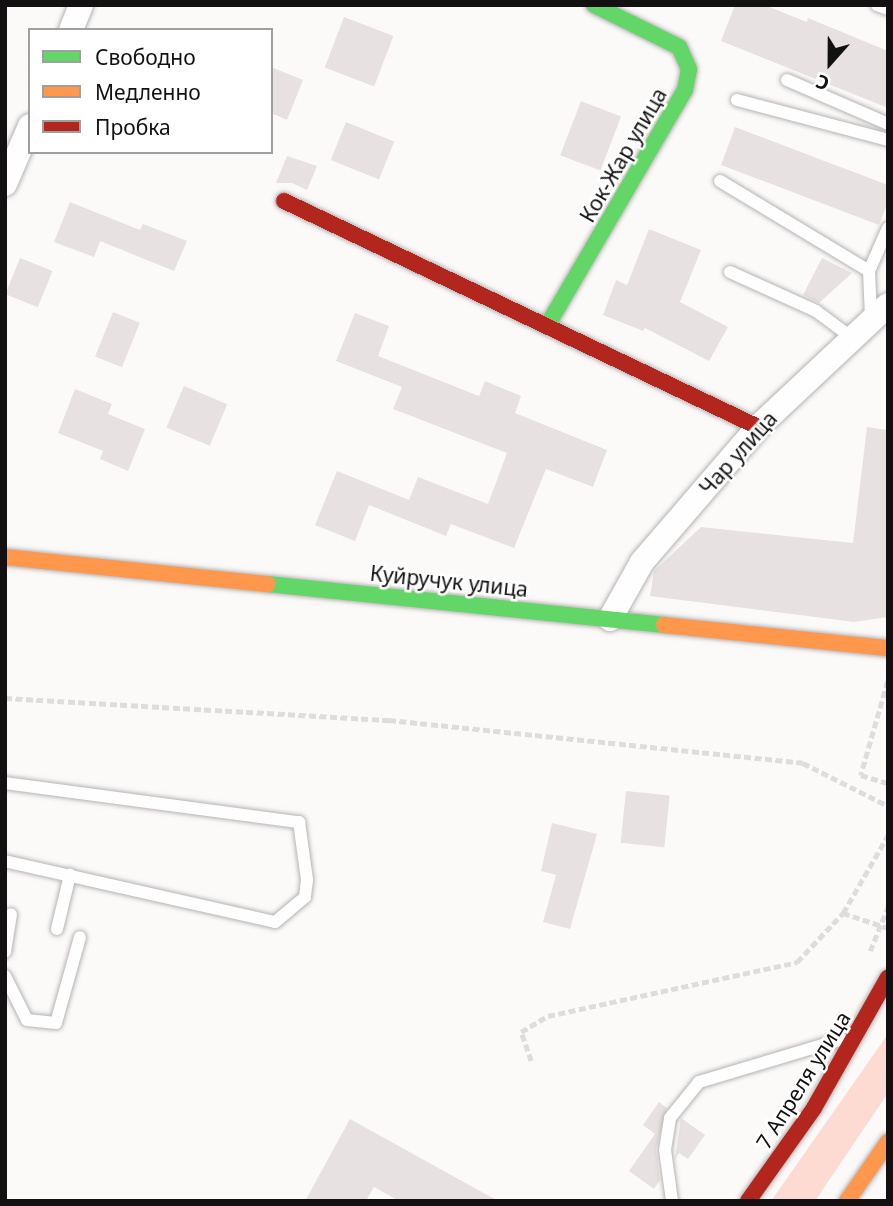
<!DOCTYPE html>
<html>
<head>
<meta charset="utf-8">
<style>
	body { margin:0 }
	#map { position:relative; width:893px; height:1206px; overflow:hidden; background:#fcfaf9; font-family:"Noto Sans",sans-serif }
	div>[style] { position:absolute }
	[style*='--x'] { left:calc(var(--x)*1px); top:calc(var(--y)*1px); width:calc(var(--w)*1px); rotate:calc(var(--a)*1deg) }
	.green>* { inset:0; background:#fddbd3 }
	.building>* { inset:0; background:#e7e2e1; transform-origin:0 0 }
	.path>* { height:4.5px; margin-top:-2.25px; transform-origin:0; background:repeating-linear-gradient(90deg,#ddd 0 7px,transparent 0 10.5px) }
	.roads { filter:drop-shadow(0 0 2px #b5b4b3) drop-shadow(0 0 2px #b5b4b3) }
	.lane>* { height:12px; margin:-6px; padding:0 6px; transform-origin:6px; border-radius:6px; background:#fffefe }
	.street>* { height:24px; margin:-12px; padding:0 12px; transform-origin:12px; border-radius:12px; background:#fffefe }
	.fast>* { height:16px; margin:-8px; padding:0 8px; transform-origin:8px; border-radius:8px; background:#63d668 }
	.slow>* { height:16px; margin:-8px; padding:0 8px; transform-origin:8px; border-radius:8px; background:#ff974d }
	.jam>* { height:16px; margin:-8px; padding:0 8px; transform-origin:8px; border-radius:8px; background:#b3261e }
	span { translate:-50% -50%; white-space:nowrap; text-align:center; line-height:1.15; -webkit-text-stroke:5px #fff; paint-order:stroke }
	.street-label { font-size:21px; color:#121010 }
	.frame { position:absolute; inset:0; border:7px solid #121010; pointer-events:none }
	.legend { position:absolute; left:28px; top:28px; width:245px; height:126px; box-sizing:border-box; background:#fff; border:2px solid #a09f9f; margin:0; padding:9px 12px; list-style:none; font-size:21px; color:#121010 }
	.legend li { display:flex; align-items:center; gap:14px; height:35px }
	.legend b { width:35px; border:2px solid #a09f9f }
	.north { position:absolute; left:795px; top:28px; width:70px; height:70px; -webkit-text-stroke:5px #fff; paint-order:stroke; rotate:201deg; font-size:19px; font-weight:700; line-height:28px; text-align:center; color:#121010 }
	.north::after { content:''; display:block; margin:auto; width:24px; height:32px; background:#121010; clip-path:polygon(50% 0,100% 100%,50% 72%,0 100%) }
</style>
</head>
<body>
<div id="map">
	<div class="green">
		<i style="clip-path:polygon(888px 1034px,888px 1093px,815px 1201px,771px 1201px)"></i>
	</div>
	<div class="building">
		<i style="clip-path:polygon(735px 5px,764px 5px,807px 22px,808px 18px,888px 51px,888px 108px,721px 41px)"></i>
		<i style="left:344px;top:17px;width:53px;height:54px;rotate:21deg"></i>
		<i style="clip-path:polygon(271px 67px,303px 80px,287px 120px,271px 113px)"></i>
		<i style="left:581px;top:101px;width:43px;height:58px;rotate:21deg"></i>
		<i style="left:346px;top:122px;width:52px;height:41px;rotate:22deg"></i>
		<i style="clip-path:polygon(735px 127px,888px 185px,888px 202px,879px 225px,721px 165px)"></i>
		<i style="clip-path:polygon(287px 156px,317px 166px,307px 190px,292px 183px,276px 183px)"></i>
		<i style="clip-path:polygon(70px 202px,140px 230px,143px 224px,187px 241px,174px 271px,100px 241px,94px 257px,54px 242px)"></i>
		<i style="clip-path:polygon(649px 229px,701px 250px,680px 302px,728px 327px,709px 361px,645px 328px,643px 331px,603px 315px,616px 280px,627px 285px)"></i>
		<i style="left:20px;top:258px;width:35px;height:39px;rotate:22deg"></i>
		<i style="clip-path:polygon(822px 258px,852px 273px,819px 303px,803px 295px)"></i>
		<i style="left:113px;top:312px;width:29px;height:48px;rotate:22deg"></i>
		<i style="clip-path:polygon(355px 313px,389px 326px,378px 356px,479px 396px,485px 381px,521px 396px,515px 413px,607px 450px,593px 487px,546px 469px,514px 548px,451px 524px,446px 536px,369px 505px,355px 541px,315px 525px,337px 471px,409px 500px,418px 477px,488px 504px,507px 453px,393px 409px,402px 387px,336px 361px)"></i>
		<i style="left:184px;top:386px;width:47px;height:45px;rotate:23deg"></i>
		<i style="clip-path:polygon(75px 389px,112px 404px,108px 414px,145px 429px,128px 471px,100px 459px,103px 451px,58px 433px)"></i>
		<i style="clip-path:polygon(867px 427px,888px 430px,888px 617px,854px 622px,650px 596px,654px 571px,701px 527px,853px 543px)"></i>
		<i style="left:626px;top:791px;width:44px;height:52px;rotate:6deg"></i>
		<i style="clip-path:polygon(552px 823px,597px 834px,570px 929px,543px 922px,556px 875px,541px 871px)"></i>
		<i style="clip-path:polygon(659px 1102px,667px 1108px,656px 1149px,660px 1180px,654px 1189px,629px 1171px,655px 1134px,643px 1125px)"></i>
		<i style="clip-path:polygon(681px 1118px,705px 1135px,688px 1159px,679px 1153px,675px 1159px)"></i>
		<i style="clip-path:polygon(350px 1119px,498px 1201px,399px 1201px,374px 1187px,366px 1201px,305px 1201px)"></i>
	</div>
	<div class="path">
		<i style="--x:888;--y:681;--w:98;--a:106"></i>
		<i style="--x:861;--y:775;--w:28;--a:17"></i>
		<i style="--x:5;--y:698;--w:385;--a:3.3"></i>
		<i style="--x:389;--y:720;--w:416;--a:5.9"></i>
		<i style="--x:803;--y:763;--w:95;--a:26.8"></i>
		<i style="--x:843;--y:913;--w:47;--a:18.4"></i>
		<i style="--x:870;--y:951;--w:48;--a:-67.8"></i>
		<i style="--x:531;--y:1061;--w:31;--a:-109"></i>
		<i style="--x:521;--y:1032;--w:31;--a:-31"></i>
		<i style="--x:548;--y:1016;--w:255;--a:-12.2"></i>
		<i style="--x:797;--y:962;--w:67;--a:-46.8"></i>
		<i style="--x:843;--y:913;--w:90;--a:-60"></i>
	</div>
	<div class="roads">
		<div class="lane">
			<i style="--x:877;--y:5;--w:12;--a:20"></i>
			<i style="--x:787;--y:80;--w:110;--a:23.5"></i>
			<i style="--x:737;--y:100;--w:156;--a:14.8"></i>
			<i style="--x:720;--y:181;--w:174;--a:31.1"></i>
			<i style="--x:730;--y:272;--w:94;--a:24.4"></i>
			<i style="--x:816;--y:311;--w:44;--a:36.6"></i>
			<i style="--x:871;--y:318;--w:47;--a:-92.4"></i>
			<i style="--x:869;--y:271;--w:47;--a:-66.2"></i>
			<i style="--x:5;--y:783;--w:297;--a:7.6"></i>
			<i style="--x:299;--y:822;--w:59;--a:82.1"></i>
			<i style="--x:307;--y:880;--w:17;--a:97"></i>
			<i style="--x:305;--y:897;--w:39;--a:140"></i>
			<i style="--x:275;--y:922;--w:277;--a:-167.3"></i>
			<i style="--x:57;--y:929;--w:56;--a:-76.5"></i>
			<i style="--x:5;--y:952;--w:38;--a:-81"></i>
			<i style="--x:5;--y:976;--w:49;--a:63.4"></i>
			<i style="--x:27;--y:1020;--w:29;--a:6"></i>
			<i style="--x:56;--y:1023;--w:89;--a:-74.4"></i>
			<i style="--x:672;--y:1201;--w:51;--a:-97.8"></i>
			<i style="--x:665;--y:1150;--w:32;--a:-81"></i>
			<i style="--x:670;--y:1118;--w:46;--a:-51.1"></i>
			<i style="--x:699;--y:1082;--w:149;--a:-16.7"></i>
		</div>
		<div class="street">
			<i style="--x:71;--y:30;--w:27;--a:-68"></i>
			<i style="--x:5;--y:184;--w:63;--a:-66.7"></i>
			<i style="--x:610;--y:619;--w:65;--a:-60.7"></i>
			<i style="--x:642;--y:562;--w:178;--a:-49.3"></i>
			<i style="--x:758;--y:427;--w:178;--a:-43.2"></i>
		</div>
		<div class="fast">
			<i style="--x:547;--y:326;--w:273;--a:-59.7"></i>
			<i style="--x:685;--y:90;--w:21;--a:-79"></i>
			<i style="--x:689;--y:69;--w:24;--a:-114"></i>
			<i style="--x:679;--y:47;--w:95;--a:-153.7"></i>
			<i style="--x:268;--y:584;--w:398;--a:5.9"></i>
		</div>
		<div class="slow">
			<i style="--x:5;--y:557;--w:264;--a:5.9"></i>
			<i style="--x:664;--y:625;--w:225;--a:5.9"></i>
			<i style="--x:847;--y:1201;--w:72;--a:-55.2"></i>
		</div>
		<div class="jam">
			<i style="--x:284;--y:201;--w:525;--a:25.49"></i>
			<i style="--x:748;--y:1201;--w:114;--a:-54.6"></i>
			<i style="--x:814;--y:1108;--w:150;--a:-60.5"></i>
		</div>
	</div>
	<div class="street-label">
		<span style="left:623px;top:155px;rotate:-60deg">Кок-Жар улица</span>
		<span style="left:738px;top:453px;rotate:-48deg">Чар улица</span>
		<span style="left:449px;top:581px;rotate:6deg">Куйручук улица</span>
		<span style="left:803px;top:1080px;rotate:-58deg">7 Апреля улица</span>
	</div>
	<div class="frame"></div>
	<ul class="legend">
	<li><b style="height:9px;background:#63d668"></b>Свободно</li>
	<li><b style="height:9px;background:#ff974d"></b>Медленно</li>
	<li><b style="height:9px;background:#b3261e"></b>Пробка</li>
	</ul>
	<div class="north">С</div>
</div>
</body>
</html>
